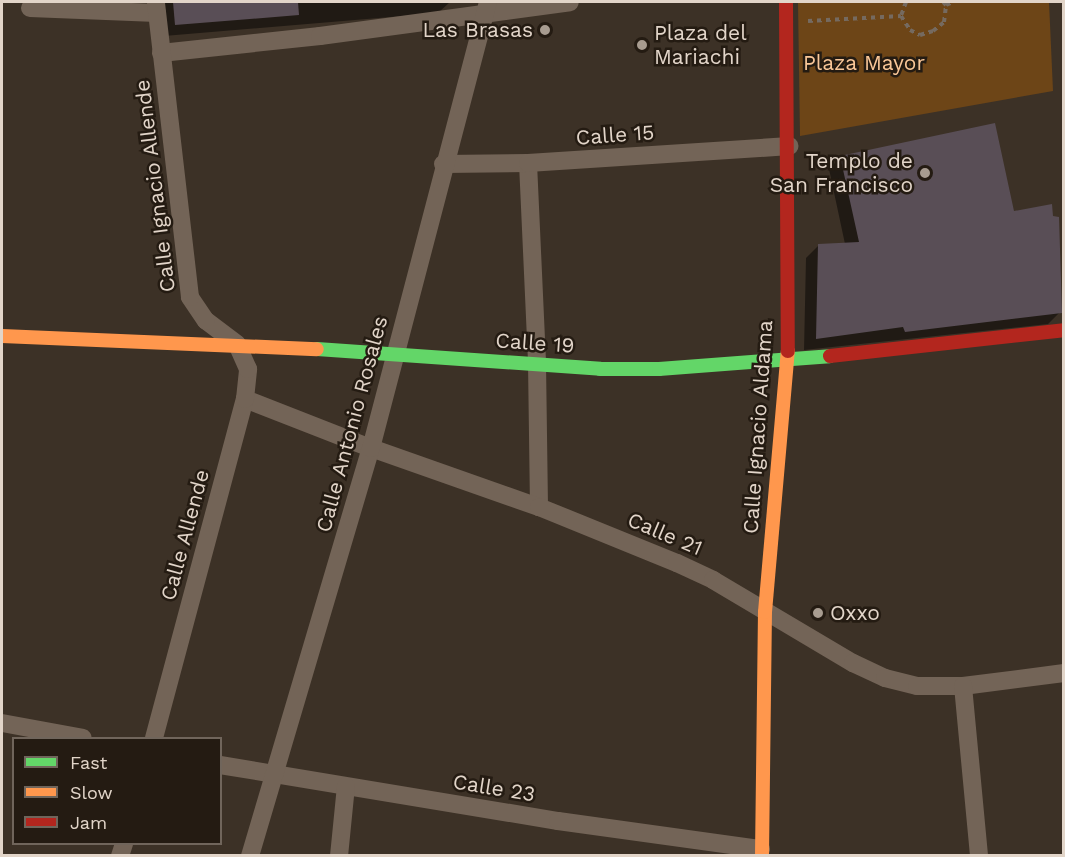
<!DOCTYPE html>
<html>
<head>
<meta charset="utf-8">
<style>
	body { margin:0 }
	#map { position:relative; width:1065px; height:857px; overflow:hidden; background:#3c3126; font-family:"Work Sans",sans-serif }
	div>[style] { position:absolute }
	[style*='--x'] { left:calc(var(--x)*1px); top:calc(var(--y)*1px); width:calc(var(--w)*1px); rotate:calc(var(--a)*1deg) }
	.green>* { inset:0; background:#6d4517 }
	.shadow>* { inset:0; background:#0007 }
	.building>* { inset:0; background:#594e56 }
	.path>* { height:4px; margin-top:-2px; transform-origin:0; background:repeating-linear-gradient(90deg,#756a60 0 4.5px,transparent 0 9px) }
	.street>* { height:18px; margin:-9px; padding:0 9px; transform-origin:9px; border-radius:9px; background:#736457 }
	.fast>* { height:14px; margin:-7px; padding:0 7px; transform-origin:7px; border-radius:7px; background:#63d668 }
	.slow>* { height:14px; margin:-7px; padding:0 7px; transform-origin:7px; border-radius:7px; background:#ff974d }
	.jam>* { height:14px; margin:-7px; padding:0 7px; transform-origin:7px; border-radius:7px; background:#b3261e }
	.dots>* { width:16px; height:16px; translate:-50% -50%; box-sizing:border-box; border:3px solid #241b12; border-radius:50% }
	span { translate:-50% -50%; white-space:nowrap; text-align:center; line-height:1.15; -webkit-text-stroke:5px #241b12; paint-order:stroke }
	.poi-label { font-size:21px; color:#e2d5c9 }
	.right { translate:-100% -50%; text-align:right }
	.left { translate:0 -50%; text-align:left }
	.park-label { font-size:21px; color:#fac798 }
	.street-label { font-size:21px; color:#e2d5c9 }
	.frame { position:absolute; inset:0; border:3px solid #e2d5c9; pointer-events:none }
	.legend { position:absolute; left:12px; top:737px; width:210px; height:108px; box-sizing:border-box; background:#241b12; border:2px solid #70655b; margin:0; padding:8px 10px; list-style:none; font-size:18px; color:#e2d5c9 }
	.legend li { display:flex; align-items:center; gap:12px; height:30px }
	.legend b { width:30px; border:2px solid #70655b }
</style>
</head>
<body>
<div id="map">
	<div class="green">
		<i style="clip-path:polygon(798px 2px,1049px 2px,1053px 91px,800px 136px)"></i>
	</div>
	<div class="shadow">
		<i style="clip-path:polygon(161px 2px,450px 2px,438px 13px,164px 36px)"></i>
		<i style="clip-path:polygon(841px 157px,1013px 213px,1060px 312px,1048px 324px,804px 350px,806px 258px,818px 246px,845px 244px,829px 169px)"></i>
	</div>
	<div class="building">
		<i style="clip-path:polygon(173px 2px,298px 2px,299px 15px,175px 25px)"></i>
		<i style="clip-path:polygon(995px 123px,1014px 211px,1052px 204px,1053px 216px,1059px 217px,1062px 313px,905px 332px,903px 327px,816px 339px,818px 244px,859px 242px,840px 156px)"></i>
	</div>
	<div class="path">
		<i style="--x:906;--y:2;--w:15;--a:110"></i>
		<i style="--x:901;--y:16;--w:17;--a:57"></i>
		<i style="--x:910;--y:30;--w:11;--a:27"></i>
		<i style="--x:920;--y:35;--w:14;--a:-17"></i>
		<i style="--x:933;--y:31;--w:14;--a:-39"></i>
		<i style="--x:944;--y:22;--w:17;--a:-83"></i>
		<i style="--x:946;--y:5;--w:4;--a:-135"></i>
		<i style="--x:946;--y:5;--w:8;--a:-23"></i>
		<i style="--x:808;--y:21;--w:93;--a:-3.1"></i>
	</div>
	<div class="street">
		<i style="--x:30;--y:8;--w:127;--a:2.3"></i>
		<i style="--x:161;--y:53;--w:160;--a:-6.1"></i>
		<i style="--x:320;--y:36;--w:252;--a:-7.7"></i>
		<i style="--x:528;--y:163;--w:200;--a:87.4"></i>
		<i style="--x:537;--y:363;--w:144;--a:89.2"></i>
		<i style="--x:443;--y:164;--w:85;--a:-0.7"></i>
		<i style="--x:528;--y:163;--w:262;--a:-3.7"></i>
		<i style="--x:245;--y:399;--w:135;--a:21.3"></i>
		<i style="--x:371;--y:448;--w:178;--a:19.4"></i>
		<i style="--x:539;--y:507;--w:149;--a:22.1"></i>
		<i style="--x:677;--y:563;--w:40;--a:25"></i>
		<i style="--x:713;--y:580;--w:163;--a:30.7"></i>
		<i style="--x:853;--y:663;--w:35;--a:25"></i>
		<i style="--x:885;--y:678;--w:33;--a:14"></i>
		<i style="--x:917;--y:686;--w:46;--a:0"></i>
		<i style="--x:963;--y:686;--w:102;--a:-7.3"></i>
		<i style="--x:963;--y:686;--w:171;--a:84.6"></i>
		<i style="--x:2;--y:723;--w:82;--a:10.5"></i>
		<i style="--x:154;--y:738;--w:351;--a:-75"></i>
		<i style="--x:245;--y:399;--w:30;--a:-84"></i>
		<i style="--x:248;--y:369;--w:27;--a:-114"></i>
		<i style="--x:237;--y:344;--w:39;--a:-143"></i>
		<i style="--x:206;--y:321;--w:29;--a:-124"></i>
		<i style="--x:190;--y:297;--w:297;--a:-96.6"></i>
		<i style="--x:220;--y:765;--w:343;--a:9.4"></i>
		<i style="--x:558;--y:821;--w:205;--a:7.9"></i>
		<i style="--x:120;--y:856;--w:13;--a:-72"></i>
		<i style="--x:250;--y:856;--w:426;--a:-73.5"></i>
		<i style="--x:371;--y:448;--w:461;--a:-75.3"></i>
		<i style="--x:339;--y:856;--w:70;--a:-84.3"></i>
	</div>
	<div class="fast">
		<i style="--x:317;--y:349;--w:284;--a:4"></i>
		<i style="--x:600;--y:369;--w:59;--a:0"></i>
		<i style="--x:659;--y:369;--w:171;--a:-4.3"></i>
	</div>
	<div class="slow">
		<i style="--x:2;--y:336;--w:315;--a:2.4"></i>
		<i style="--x:762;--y:856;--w:244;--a:-89.3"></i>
		<i style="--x:765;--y:612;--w:262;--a:-85"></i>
	</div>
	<div class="jam">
		<i style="--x:786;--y:2;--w:349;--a:89.7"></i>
		<i style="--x:830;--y:356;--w:235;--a:-6.3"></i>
	</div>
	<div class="dots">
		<i style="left:545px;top:30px;background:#a89c90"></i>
		<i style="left:642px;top:45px;background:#a89c90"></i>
		<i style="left:925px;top:173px;background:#a89c90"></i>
		<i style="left:818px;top:613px;background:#a89c90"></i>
	</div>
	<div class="poi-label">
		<span class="right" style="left:533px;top:30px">Las Brasas</span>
		<span class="left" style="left:654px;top:45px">Plaza del<br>Mariachi</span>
		<span class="right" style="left:913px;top:173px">Templo de<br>San Francisco</span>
		<span class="left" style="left:830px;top:613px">Oxxo</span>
	</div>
	<div class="park-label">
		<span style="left:864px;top:63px">Plaza Mayor</span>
	</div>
	<div class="street-label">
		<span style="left:615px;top:135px;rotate:-4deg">Calle 15</span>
		<span style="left:155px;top:186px;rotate:-97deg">Calle Ignacio Allende</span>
		<span style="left:535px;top:343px;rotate:4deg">Calle 19</span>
		<span style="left:352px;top:424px;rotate:-75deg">Calle Antonio Rosales</span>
		<span style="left:758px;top:427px;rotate:-86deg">Calle Ignacio Aldama</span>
		<span style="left:665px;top:534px;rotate:23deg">Calle 21</span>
		<span style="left:185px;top:535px;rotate:-75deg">Calle Allende</span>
		<span style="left:494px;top:788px;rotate:9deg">Calle 23</span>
	</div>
	<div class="frame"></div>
	<ul class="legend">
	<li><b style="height:8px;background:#63d668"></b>Fast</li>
	<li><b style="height:8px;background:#ff974d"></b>Slow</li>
	<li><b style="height:8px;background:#b3261e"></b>Jam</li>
	</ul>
</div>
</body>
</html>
